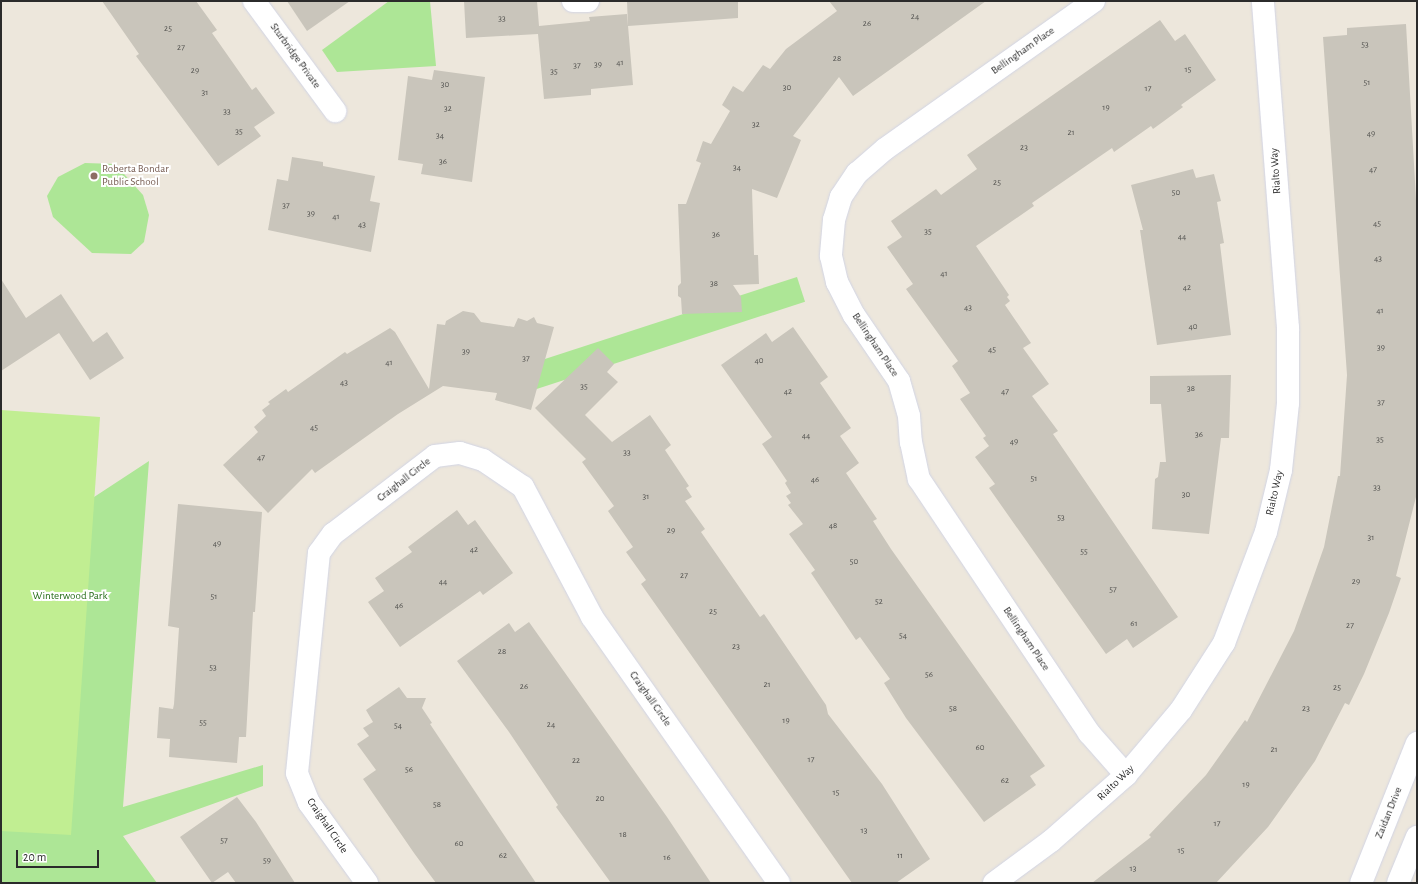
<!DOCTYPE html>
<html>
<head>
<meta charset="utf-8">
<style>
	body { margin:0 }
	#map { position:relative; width:1418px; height:884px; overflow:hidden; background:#ede7dc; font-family:"Alegreya Sans",sans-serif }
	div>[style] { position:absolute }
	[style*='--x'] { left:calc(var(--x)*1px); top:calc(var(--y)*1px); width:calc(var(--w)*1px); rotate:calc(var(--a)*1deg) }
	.green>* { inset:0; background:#ade696; transform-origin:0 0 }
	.pitch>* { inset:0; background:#c1ee92 }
	.building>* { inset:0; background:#c9c5bb }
	.roads { filter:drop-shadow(0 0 1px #d1d4e4) drop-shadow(0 0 1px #d1d4e4) }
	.street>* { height:22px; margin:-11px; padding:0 11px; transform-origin:11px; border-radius:11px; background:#fff }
	.secondary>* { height:22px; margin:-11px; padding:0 11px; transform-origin:11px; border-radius:11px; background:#fff }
	.dots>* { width:11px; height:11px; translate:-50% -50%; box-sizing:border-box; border:2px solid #fff; border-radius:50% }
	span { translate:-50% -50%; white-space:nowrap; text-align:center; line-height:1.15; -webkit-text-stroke:4px #fff; paint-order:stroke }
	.number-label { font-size:9px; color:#52524f }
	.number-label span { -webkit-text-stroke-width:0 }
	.street-label { font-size:11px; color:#2b2b2b }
	.education-label { font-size:11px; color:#785e54 }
	.left { translate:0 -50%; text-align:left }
	.park-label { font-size:11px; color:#246b17 }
	.frame { position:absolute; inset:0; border:2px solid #2b2b2b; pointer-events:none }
	.scale { position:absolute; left:16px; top:850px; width:83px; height:18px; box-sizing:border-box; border:2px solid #2b2b2b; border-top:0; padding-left:5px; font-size:12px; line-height:14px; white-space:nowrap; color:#2b2b2b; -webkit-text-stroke:3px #fff; paint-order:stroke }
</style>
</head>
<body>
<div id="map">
	<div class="green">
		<i style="clip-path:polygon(389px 1px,430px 1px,436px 66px,337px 72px,322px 50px)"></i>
		<i style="clip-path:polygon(85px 163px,115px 164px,143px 195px,149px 215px,144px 242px,131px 254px,92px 253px,53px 217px,47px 196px,58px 177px)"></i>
		<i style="left:797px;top:277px;width:26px;height:304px;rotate:72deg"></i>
		<i style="clip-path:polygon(149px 461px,123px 807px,263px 765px,263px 786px,123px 836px,157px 883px,1px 883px,1px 558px)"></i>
	</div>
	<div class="pitch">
		<i style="clip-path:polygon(1px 410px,100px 417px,71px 835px,1px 831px)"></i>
	</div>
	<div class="building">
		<i style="clip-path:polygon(102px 1px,196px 1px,217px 30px,212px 33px,252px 90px,256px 87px,275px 113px,254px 127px,261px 136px,218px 166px,136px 56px,139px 54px)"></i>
		<i style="clip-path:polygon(287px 1px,350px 1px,307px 31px)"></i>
		<i style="clip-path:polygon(464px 1px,537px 1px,539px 26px,590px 21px,589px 17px,627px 14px,633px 85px,591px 89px,591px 95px,544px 99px,538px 34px,466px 38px)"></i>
		<i style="clip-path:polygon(627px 1px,738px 1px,738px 18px,628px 26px)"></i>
		<i style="clip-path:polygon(829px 1px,986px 1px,853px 96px,839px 77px,793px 136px,801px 140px,777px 198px,752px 189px,754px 255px,758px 255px,759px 284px,733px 285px,741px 297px,742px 312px,682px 314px,681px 298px,678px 296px,678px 286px,681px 283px,678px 204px,686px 204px,701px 163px,696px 161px,703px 141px,711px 144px,730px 111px,722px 105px,733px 86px,743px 92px,763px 65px,770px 69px,786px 49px,837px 11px)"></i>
		<i style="clip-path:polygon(1160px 20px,1175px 41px,1185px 34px,1216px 80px,1181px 105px,1183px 107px,1164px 121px,1153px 129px,1151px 126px,1114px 152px,1112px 148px,1032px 203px,1034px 206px,976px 246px,1009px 295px,1007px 297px,1010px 301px,1005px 305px,1031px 343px,1023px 348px,1049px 384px,1032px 396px,1058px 431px,1053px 434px,1178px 617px,1133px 648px,1127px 639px,1106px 654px,989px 488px,995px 484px,975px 457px,989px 446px,983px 438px,986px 436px,960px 399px,970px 393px,952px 366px,958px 361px,906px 289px,913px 284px,887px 247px,902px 237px,891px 221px,936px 189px,941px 195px,977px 169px,967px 155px)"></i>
		<i style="clip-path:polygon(1406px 24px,1417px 217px,1417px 493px,1396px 576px,1401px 578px,1389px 613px,1364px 674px,1349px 705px,1345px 703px,1315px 761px,1268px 827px,1216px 883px,1092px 883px,1151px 837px,1149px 835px,1206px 775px,1245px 720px,1247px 722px,1294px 631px,1311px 584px,1324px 547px,1338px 476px,1340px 476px,1347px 375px,1323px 37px,1347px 35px,1347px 28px)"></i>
		<i style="clip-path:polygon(434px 70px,485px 77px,472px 182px,421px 174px,423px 164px,398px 160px,408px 76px,432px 80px)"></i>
		<i style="clip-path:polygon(292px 157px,323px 162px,323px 166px,375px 176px,370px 201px,380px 203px,371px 252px,268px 230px,277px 179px,288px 181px)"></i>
		<i style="clip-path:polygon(1193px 169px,1196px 178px,1214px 174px,1221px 201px,1217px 202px,1224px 243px,1220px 244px,1231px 335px,1157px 345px,1140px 230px,1143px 230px,1131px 185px)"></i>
		<i style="clip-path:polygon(1px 279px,26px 318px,61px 294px,93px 342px,107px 332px,124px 358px,90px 380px,59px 333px,1px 371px)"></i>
		<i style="clip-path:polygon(463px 311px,474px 313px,481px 322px,514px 327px,518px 318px,527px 321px,534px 317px,537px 323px,554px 327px,531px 410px,495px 400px,497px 393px,443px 386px,398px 414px,315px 473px,312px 469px,268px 513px,223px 465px,258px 432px,254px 427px,266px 416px,262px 410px,270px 404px,268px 402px,286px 389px,288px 392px,345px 352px,347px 354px,390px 328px,395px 332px,429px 389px,437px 324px,445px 325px,446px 321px)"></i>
		<i style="clip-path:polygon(793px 327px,828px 377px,820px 383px,851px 428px,840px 436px,859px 463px,846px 473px,877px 519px,873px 521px,891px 549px,1045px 766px,1030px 776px,1036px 785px,984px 822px,906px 718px,884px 683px,890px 679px,860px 637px,856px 640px,811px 573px,815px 570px,789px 534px,803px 524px,788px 505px,791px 503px,786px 496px,791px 493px,785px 483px,787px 481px,762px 444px,772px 437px,721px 365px,766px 333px,772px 342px)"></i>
		<i style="clip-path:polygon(598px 348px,614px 364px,607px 372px,618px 382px,585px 415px,612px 442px,650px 415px,671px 445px,665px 450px,689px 486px,686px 488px,692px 497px,685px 501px,705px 529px,701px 532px,760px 617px,764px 614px,826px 705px,828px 714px,882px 784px,930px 859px,896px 883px,852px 883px,641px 584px,646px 580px,626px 552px,633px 547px,608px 511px,614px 506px,582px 462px,586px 459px,535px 408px)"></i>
		<i style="clip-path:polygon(1231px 375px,1229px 438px,1221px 438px,1209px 534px,1152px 529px,1155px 479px,1158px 477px,1160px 462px,1166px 462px,1161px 404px,1150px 404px,1150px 376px)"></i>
		<i style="clip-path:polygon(178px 504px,262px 512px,255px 612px,253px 612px,246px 737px,239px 737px,237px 763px,169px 757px,170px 739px,157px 738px,159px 707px,173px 709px,174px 704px,179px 628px,168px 626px)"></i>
		<i style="clip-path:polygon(457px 510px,468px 525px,475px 520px,513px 573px,483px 595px,480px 591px,400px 647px,368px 602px,384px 591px,375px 578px,412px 552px,408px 547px)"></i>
		<i style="clip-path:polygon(529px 622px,667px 817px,711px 883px,611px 883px,556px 807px,558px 805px,509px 732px,457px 661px,509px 623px,515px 632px)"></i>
		<i style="clip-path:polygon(399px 687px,407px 698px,426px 698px,422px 708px,432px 723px,430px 724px,536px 883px,436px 883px,414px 853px,363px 779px,376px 770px,357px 744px,369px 736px,363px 728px,373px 722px,366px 710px)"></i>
		<i style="clip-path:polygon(237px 797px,256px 822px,295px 883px,236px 883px,228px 872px,212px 883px,180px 837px)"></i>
	</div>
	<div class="roads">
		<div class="street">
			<i style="--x:254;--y:1;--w:137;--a:53.6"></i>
			<i style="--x:573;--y:1;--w:15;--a:0"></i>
			<i style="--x:1094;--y:1;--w:256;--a:144.7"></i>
			<i style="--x:885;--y:149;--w:37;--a:139"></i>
			<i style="--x:857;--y:173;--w:29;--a:124"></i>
			<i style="--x:841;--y:197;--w:24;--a:107"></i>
			<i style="--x:834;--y:220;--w:36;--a:95"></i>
			<i style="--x:831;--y:256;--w:27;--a:77"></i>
			<i style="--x:837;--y:282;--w:37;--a:63"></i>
			<i style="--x:854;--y:315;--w:80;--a:55.7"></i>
			<i style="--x:899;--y:381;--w:36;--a:74"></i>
			<i style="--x:909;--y:416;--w:26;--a:86"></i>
			<i style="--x:911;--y:442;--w:38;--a:78"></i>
			<i style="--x:919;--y:479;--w:306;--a:56.2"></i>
			<i style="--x:1089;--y:733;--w:56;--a:48.6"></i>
			<i style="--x:367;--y:883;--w:99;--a:-125.9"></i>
			<i style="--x:309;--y:803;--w:32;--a:-112"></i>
			<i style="--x:297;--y:773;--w:221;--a:-84.3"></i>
			<i style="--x:319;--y:553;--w:24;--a:-54"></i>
			<i style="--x:333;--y:534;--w:128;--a:-37.4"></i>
			<i style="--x:435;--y:456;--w:25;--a:-7"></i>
			<i style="--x:460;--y:453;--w:24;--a:17"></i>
			<i style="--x:483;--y:460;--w:48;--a:34"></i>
			<i style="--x:523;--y:487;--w:147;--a:62"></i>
			<i style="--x:592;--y:617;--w:325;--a:54.9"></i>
			<i style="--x:994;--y:883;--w:71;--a:-36.4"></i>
			<i style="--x:1051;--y:841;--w:100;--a:-41.3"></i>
			<i style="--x:1126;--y:775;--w:85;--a:-49.8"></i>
			<i style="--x:1181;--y:710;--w:80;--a:-57.3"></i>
			<i style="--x:1224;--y:643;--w:119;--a:-69.3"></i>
			<i style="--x:1266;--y:532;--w:64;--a:-76.4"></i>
			<i style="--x:1281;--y:470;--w:67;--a:-84"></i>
			<i style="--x:1288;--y:403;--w:75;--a:-90"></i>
			<i style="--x:1288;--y:328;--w:328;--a:-94.4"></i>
		</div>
		<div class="secondary">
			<i style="--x:1361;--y:883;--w:151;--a:-68.2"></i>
			<i style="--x:1398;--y:883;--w:50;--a:-67.6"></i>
		</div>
	</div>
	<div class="dots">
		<i style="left:94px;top:176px;background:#8d6e63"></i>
	</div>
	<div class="number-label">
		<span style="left:915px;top:17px">24</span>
		<span style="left:502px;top:19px">33</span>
		<span style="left:867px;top:24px">26</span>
		<span style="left:168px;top:29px">25</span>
		<span style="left:1365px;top:45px">53</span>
		<span style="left:181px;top:48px">27</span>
		<span style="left:837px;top:59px">28</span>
		<span style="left:620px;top:63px">41</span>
		<span style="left:598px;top:65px">39</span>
		<span style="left:577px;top:66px">37</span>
		<span style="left:1188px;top:70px">15</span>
		<span style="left:195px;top:71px">29</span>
		<span style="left:554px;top:72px">35</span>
		<span style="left:1367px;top:83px">51</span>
		<span style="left:445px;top:85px">30</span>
		<span style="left:787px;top:88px">30</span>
		<span style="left:1148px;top:89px">17</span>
		<span style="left:205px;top:93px">31</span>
		<span style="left:1106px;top:108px">19</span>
		<span style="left:448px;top:109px">32</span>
		<span style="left:227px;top:112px">33</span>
		<span style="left:756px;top:125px">32</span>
		<span style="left:239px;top:132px">35</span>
		<span style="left:1071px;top:133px">21</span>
		<span style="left:1371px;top:134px">49</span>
		<span style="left:440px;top:136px">34</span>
		<span style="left:1024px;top:148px">23</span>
		<span style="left:443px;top:162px">36</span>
		<span style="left:737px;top:168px">34</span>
		<span style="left:1373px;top:170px">47</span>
		<span style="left:997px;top:183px">25</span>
		<span style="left:1176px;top:193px">50</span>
		<span style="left:286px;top:206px">37</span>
		<span style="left:311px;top:214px">39</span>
		<span style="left:336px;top:217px">41</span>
		<span style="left:1377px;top:224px">45</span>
		<span style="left:362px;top:225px">43</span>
		<span style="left:928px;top:232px">35</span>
		<span style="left:716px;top:235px">36</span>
		<span style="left:1182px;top:237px">44</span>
		<span style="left:1378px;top:259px">43</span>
		<span style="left:944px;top:274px">41</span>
		<span style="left:714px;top:284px">38</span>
		<span style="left:1187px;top:288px">42</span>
		<span style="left:968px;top:308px">43</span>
		<span style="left:1380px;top:311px">41</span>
		<span style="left:1193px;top:327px">40</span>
		<span style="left:1381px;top:348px">39</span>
		<span style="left:992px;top:350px">45</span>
		<span style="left:466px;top:352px">39</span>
		<span style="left:526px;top:359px">37</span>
		<span style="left:759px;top:361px">40</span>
		<span style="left:389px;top:363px">41</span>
		<span style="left:344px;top:383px">43</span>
		<span style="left:584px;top:387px">35</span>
		<span style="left:1191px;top:389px">38</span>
		<span style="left:788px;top:392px">42</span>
		<span style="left:1005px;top:392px">47</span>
		<span style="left:1381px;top:403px">37</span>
		<span style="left:314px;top:428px">45</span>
		<span style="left:1199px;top:435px">36</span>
		<span style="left:806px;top:436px">44</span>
		<span style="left:1380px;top:440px">35</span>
		<span style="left:1014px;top:442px">49</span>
		<span style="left:627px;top:453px">33</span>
		<span style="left:261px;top:458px">47</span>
		<span style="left:1034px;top:479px">51</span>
		<span style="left:815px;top:480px">46</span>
		<span style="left:1377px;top:488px">33</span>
		<span style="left:1186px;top:495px">30</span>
		<span style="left:646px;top:497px">31</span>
		<span style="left:1061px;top:518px">53</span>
		<span style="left:833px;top:526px">48</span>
		<span style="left:671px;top:531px">29</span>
		<span style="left:1371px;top:538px">31</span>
		<span style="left:217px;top:544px">49</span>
		<span style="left:474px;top:550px">42</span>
		<span style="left:1084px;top:552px">55</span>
		<span style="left:854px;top:562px">50</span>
		<span style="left:684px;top:576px">27</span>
		<span style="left:443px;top:582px">44</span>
		<span style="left:1356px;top:582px">29</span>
		<span style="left:1113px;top:590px">57</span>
		<span style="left:214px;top:597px">51</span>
		<span style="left:879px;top:602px">52</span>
		<span style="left:399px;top:606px">46</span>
		<span style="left:713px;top:612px">25</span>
		<span style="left:1134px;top:624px">61</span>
		<span style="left:1350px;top:626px">27</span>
		<span style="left:903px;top:636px">54</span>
		<span style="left:736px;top:647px">23</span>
		<span style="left:502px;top:652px">28</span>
		<span style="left:213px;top:668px">53</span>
		<span style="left:929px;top:675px">56</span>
		<span style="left:767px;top:685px">21</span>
		<span style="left:524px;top:687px">26</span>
		<span style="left:1337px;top:688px">25</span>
		<span style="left:953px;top:709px">58</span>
		<span style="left:1306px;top:709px">23</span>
		<span style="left:786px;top:721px">19</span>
		<span style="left:203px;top:723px">55</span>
		<span style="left:551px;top:725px">24</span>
		<span style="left:398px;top:726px">54</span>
		<span style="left:980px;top:748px">60</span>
		<span style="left:1274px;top:750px">21</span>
		<span style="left:811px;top:760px">17</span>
		<span style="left:576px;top:761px">22</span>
		<span style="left:409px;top:770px">56</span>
		<span style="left:1005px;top:781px">62</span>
		<span style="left:1246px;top:785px">19</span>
		<span style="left:836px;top:793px">15</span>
		<span style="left:600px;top:799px">20</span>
		<span style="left:437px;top:805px">58</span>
		<span style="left:1217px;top:824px">17</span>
		<span style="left:864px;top:831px">13</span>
		<span style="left:623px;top:835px">18</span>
		<span style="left:224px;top:841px">57</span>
		<span style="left:459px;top:844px">60</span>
		<span style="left:1181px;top:851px">15</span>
		<span style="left:503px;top:856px">62</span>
		<span style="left:900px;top:856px">11</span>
		<span style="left:667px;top:858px">16</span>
		<span style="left:267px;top:861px">59</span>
		<span style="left:1133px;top:869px">13</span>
	</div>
	<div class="street-label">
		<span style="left:1023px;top:51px;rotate:-35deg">Bellingham Place</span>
		<span style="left:295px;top:56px;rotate:54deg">Sturbridge Private</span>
		<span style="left:1276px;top:171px;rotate:-94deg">Rialto Way</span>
		<span style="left:875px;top:345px;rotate:56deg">Bellingham Place</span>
		<span style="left:404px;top:480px;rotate:-38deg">Craighall Circle</span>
		<span style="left:1275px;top:493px;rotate:-77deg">Rialto Way</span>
		<span style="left:1026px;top:639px;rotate:56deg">Bellingham Place</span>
		<span style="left:650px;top:699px;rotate:55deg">Craighall Circle</span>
		<span style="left:1116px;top:783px;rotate:-44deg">Rialto Way</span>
		<span style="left:1389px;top:813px;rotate:-68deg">Zaidan Drive</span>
		<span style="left:327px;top:826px;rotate:56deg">Craighall Circle</span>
	</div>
	<div class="education-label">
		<span class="left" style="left:102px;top:176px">Roberta Bondar<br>Public School</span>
	</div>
	<div class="park-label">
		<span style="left:70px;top:596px">Winterwood Park</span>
	</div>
	<div class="frame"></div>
	<div class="scale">20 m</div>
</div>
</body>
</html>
